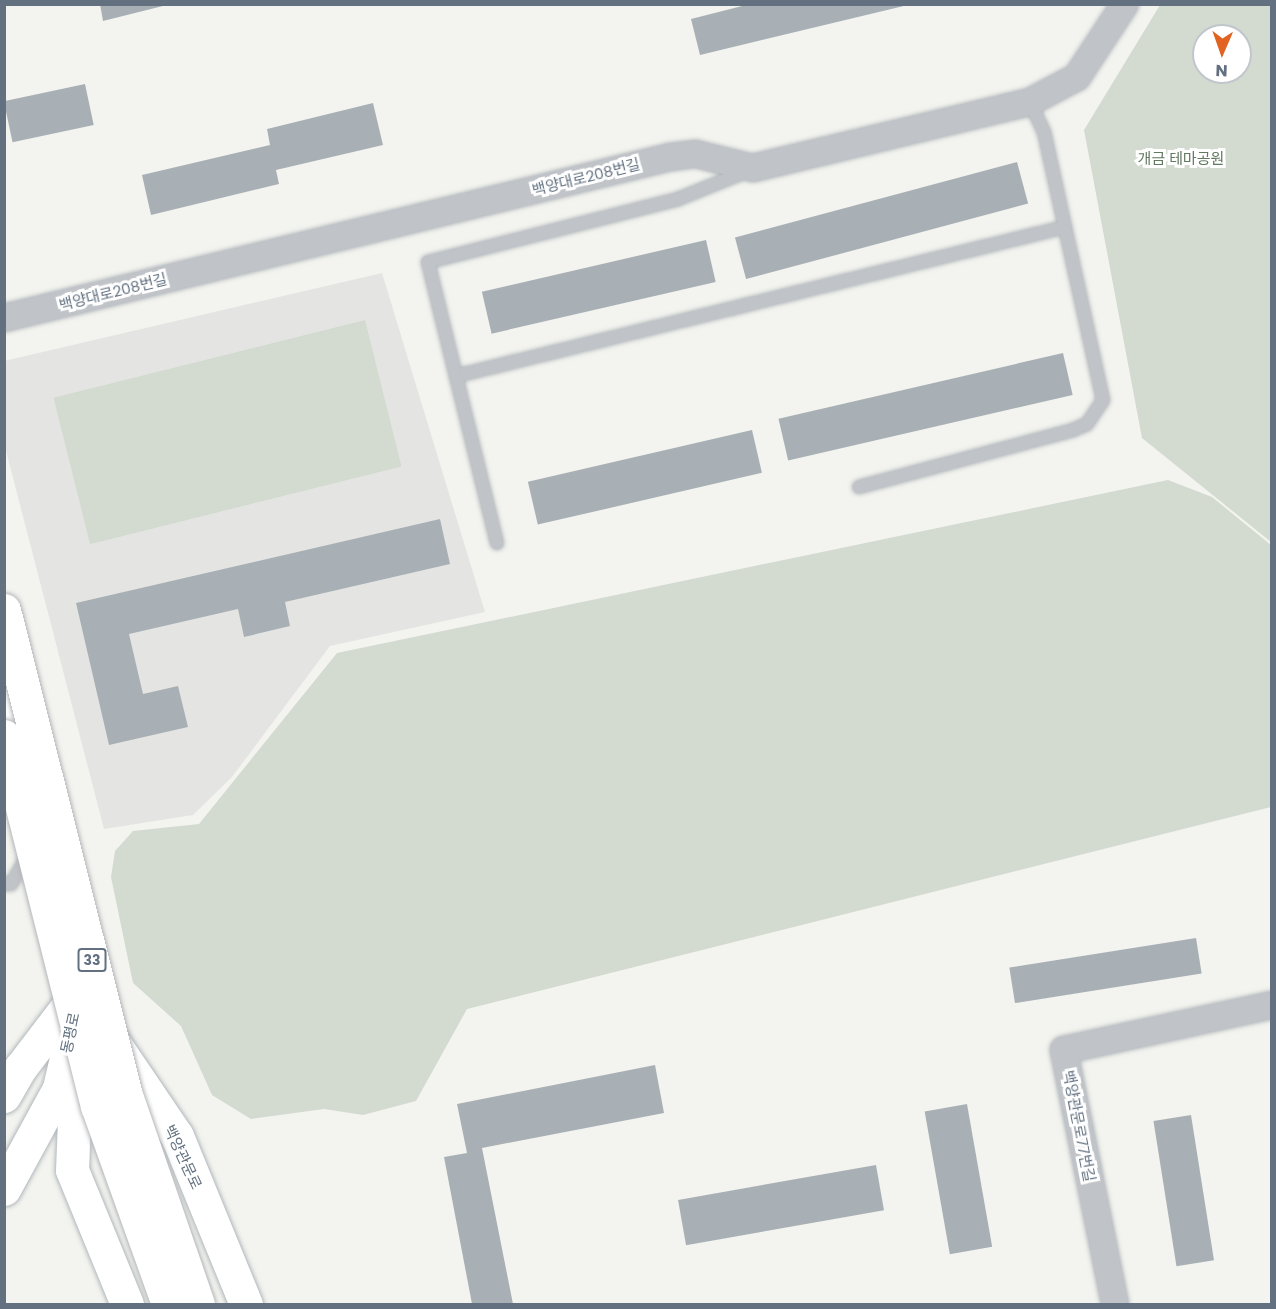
<!DOCTYPE html>
<html>
<head>
<meta charset="utf-8">
<style>
	body { margin:0 }
	#map { position:relative; width:1276px; height:1309px; overflow:hidden; background:#f3f4ef; font-family:Poppins,"Noto Sans KR",sans-serif }
	div>[style] { position:absolute }
	[style*='--x'] { left:calc(var(--x)*1px); top:calc(var(--y)*1px); width:calc(var(--w)*1px); rotate:calc(var(--a)*1deg) }
	.built>* { inset:0; background:#e4e5e3 }
	.green>* { inset:0; background:#d3dad0; transform-origin:0 0 }
	.building>* { inset:0; background:#a9b0b5; transform-origin:0 0 }
	.roads { filter:drop-shadow(0 0 2px #b2b7bc) drop-shadow(0 0 2px #b2b7bc) }
	.service>* { height:12px; margin:-6px; padding:0 6px; transform-origin:6px; border-radius:6px; background:#c0c3c7 }
	.minor>* { height:26px; margin:-13px; padding:0 13px; transform-origin:13px; border-radius:13px; background:#c0c3c7 }
	.secondary>* { height:33px; margin:-16.5px; padding:0 16.5px; transform-origin:16.5px; border-radius:16.5px; background:#fff }
	.bridges { filter:drop-shadow(0 0 2px #b3b6b9) drop-shadow(0 0 2px #b3b6b9) }
	.trunk-bridge>* { height:33px; margin:-16.5px; padding:0 16.5px; transform-origin:16.5px; border-radius:16.5px; background:#fff }
	span { translate:-50% -50%; white-space:nowrap; text-align:center; line-height:1.15; -webkit-text-stroke:6px #fff; paint-order:stroke }
	.shield-label span { padding:2px 4px; background:#fff; border:2px solid; border-radius:4px; -webkit-text-stroke-width:0 }
	.shield-label { font-size:14px; color:#627080; font-weight:700 }
	.park-label { font-size:15px; color:#637861 }
	.street-label { font-size:15px; color:#627080 }
	.frame { position:absolute; inset:0; border:6px solid #627080; pointer-events:none }
	.north { position:absolute; left:1192px; top:24px; width:60px; height:60px; box-sizing:border-box; background:#fff; border:2px solid #c0c6cc; border-radius:50%; rotate:182deg; font-size:16px; font-weight:700; line-height:24px; text-align:center; color:#627080 }
	.north::after { content:''; display:block; margin:auto; width:21px; height:27px; background:#e26221; clip-path:polygon(50% 0,100% 100%,50% 72%,0 100%) }
</style>
</head>
<body>
<div id="map">
	<div class="built">
		<i style="clip-path:polygon(382px 273px,485px 612px,330px 646px,232px 777px,193px 815px,104px 829px,5px 447px,4px 361px)"></i>
	</div>
	<div class="green">
		<i style="clip-path:polygon(evenodd,1160px 5px,1271px 5px,1271px 542px,1142px 438px,1084px 130px,1160px 5px,1204px 36px,1240px 36px,1240px 72px,1204px 72px,1204px 36px)"></i>
		<i style="left:365px;top:320px;width:151px;height:321px;rotate:76deg"></i>
		<i style="clip-path:polygon(1168px 480px,1212px 497px,1271px 545px,1271px 807px,467px 1009px,416px 1101px,363px 1115px,324px 1109px,251px 1119px,212px 1095px,181px 1026px,133px 983px,111px 877px,115px 851px,133px 831px,199px 824px,337px 653px)"></i>
	</div>
	<div class="building">
		<i style="clip-path:polygon(100px 4px,167px 4px,167px 5px,103px 21px)"></i>
		<i style="clip-path:polygon(750px 4px,908px 4px,908px 5px,700px 55px,691px 19px)"></i>
		<i style="left:85px;top:84px;width:42px;height:83px;rotate:78deg"></i>
		<i style="clip-path:polygon(373px 103px,383px 145px,276px 170px,279px 184px,151px 215px,142px 175px,270px 145px,267px 129px)"></i>
		<i style="left:1017px;top:162px;width:43px;height:292px;rotate:75deg"></i>
		<i style="left:706px;top:240px;width:43px;height:230px;rotate:77deg"></i>
		<i style="left:1063px;top:353px;width:43px;height:292px;rotate:77deg"></i>
		<i style="left:752px;top:430px;width:44px;height:230px;rotate:77deg"></i>
		<i style="clip-path:polygon(440px 519px,450px 564px,285px 602px,290px 626px,244px 637px,238px 609px,129px 634px,143px 694px,178px 686px,188px 727px,109px 745px,76px 603px)"></i>
		<i style="left:1196px;top:938px;width:36px;height:189px;rotate:81deg"></i>
		<i style="clip-path:polygon(655px 1065px,664px 1113px,482px 1148px,513px 1304px,472px 1304px,444px 1157px,467px 1153px,457px 1104px)"></i>
		<i style="left:967px;top:1104px;width:145px;height:43px;rotate:80deg"></i>
		<i style="left:1191px;top:1115px;width:147px;height:38px;rotate:81deg"></i>
		<i style="left:876px;top:1165px;width:46px;height:201px;rotate:80deg"></i>
	</div>
	<div class="roads">
		<div class="service">
			<i style="--x:456;--y:376;--w:627;--a:-13.75"></i>
			<i style="--x:859;--y:487;--w:221;--a:-14.9"></i>
			<i style="--x:1073;--y:430;--w:15;--a:-23"></i>
			<i style="--x:1087;--y:424;--w:29;--a:-56"></i>
			<i style="--x:1103;--y:400;--w:274;--a:-102.4"></i>
			<i style="--x:1044;--y:132;--w:33;--a:-115"></i>
			<i style="--x:497;--y:543;--w:289;--a:-103.8"></i>
			<i style="--x:428;--y:262;--w:258;--a:-14.1"></i>
			<i style="--x:678;--y:199;--w:78;--a:-21.9"></i>
			<i style="--x:4;--y:884;--w:7;--a:0"></i>
			<i style="--x:11;--y:884;--w:33;--a:-59"></i>
		</div>
		<div class="minor">
			<i style="--x:4;--y:318;--w:685;--a:-13.59"></i>
			<i style="--x:670;--y:157;--w:26;--a:-7"></i>
			<i style="--x:696;--y:154;--w:59;--a:13.8"></i>
			<i style="--x:753;--y:168;--w:285;--a:-13.4"></i>
			<i style="--x:1030;--y:102;--w:53;--a:-28"></i>
			<i style="--x:1077;--y:77;--w:87;--a:-56.7"></i>
			<i style="--x:1115;--y:1304;--w:259;--a:-101.4"></i>
			<i style="--x:1064;--y:1050;--w:213;--a:-12.2"></i>
		</div>
		<div class="secondary">
			<i style="--x:4;--y:682;--w:89;--a:76.3"></i>
			<i style="--x:77;--y:1041;--w:129;--a:92.2"></i>
			<i style="--x:72;--y:1170;--w:145;--a:67.7"></i>
			<i style="--x:114;--y:1043;--w:112;--a:55.9"></i>
			<i style="--x:177;--y:1136;--w:182;--a:67.7"></i>
			<i style="--x:4;--y:1096;--w:34;--a:-60"></i>
			<i style="--x:21;--y:1067;--w:96;--a:-52.7"></i>
			<i style="--x:4;--y:1189;--w:115;--a:-61.4"></i>
			<i style="--x:59;--y:1088;--w:28;--a:-77"></i>
		</div>
	</div>
	<div class="bridges">
		<div class="trunk-bridge">
			<i style="--x:4;--y:610;--w:500;--a:75.88"></i>
			<i style="--x:126;--y:1095;--w:221;--a:71"></i>
			<i style="--x:4;--y:736;--w:382;--a:75.9"></i>
			<i style="--x:97;--y:1106;--w:210;--a:70.3"></i>
		</div>
	</div>
	<div class="shield-label">
		<span style="left:92px;top:960px">33</span>
	</div>
	<div class="park-label">
		<span style="left:1181px;top:159px">개금 테마공원</span>
	</div>
	<div class="street-label">
		<span style="left:586px;top:177px;rotate:-14deg">백양대로208번길</span>
		<span style="left:113px;top:292px;rotate:-14deg">백양대로208번길</span>
		<span style="left:70px;top:1033px;rotate:-78deg">동평로</span>
		<span style="left:1079px;top:1126px;rotate:79deg">백양관문로77번길</span>
		<span style="left:183px;top:1157px;rotate:65deg">백양관문로</span>
	</div>
	<div class="frame"></div>
	<div class="north">N</div>
</div>
</body>
</html>
